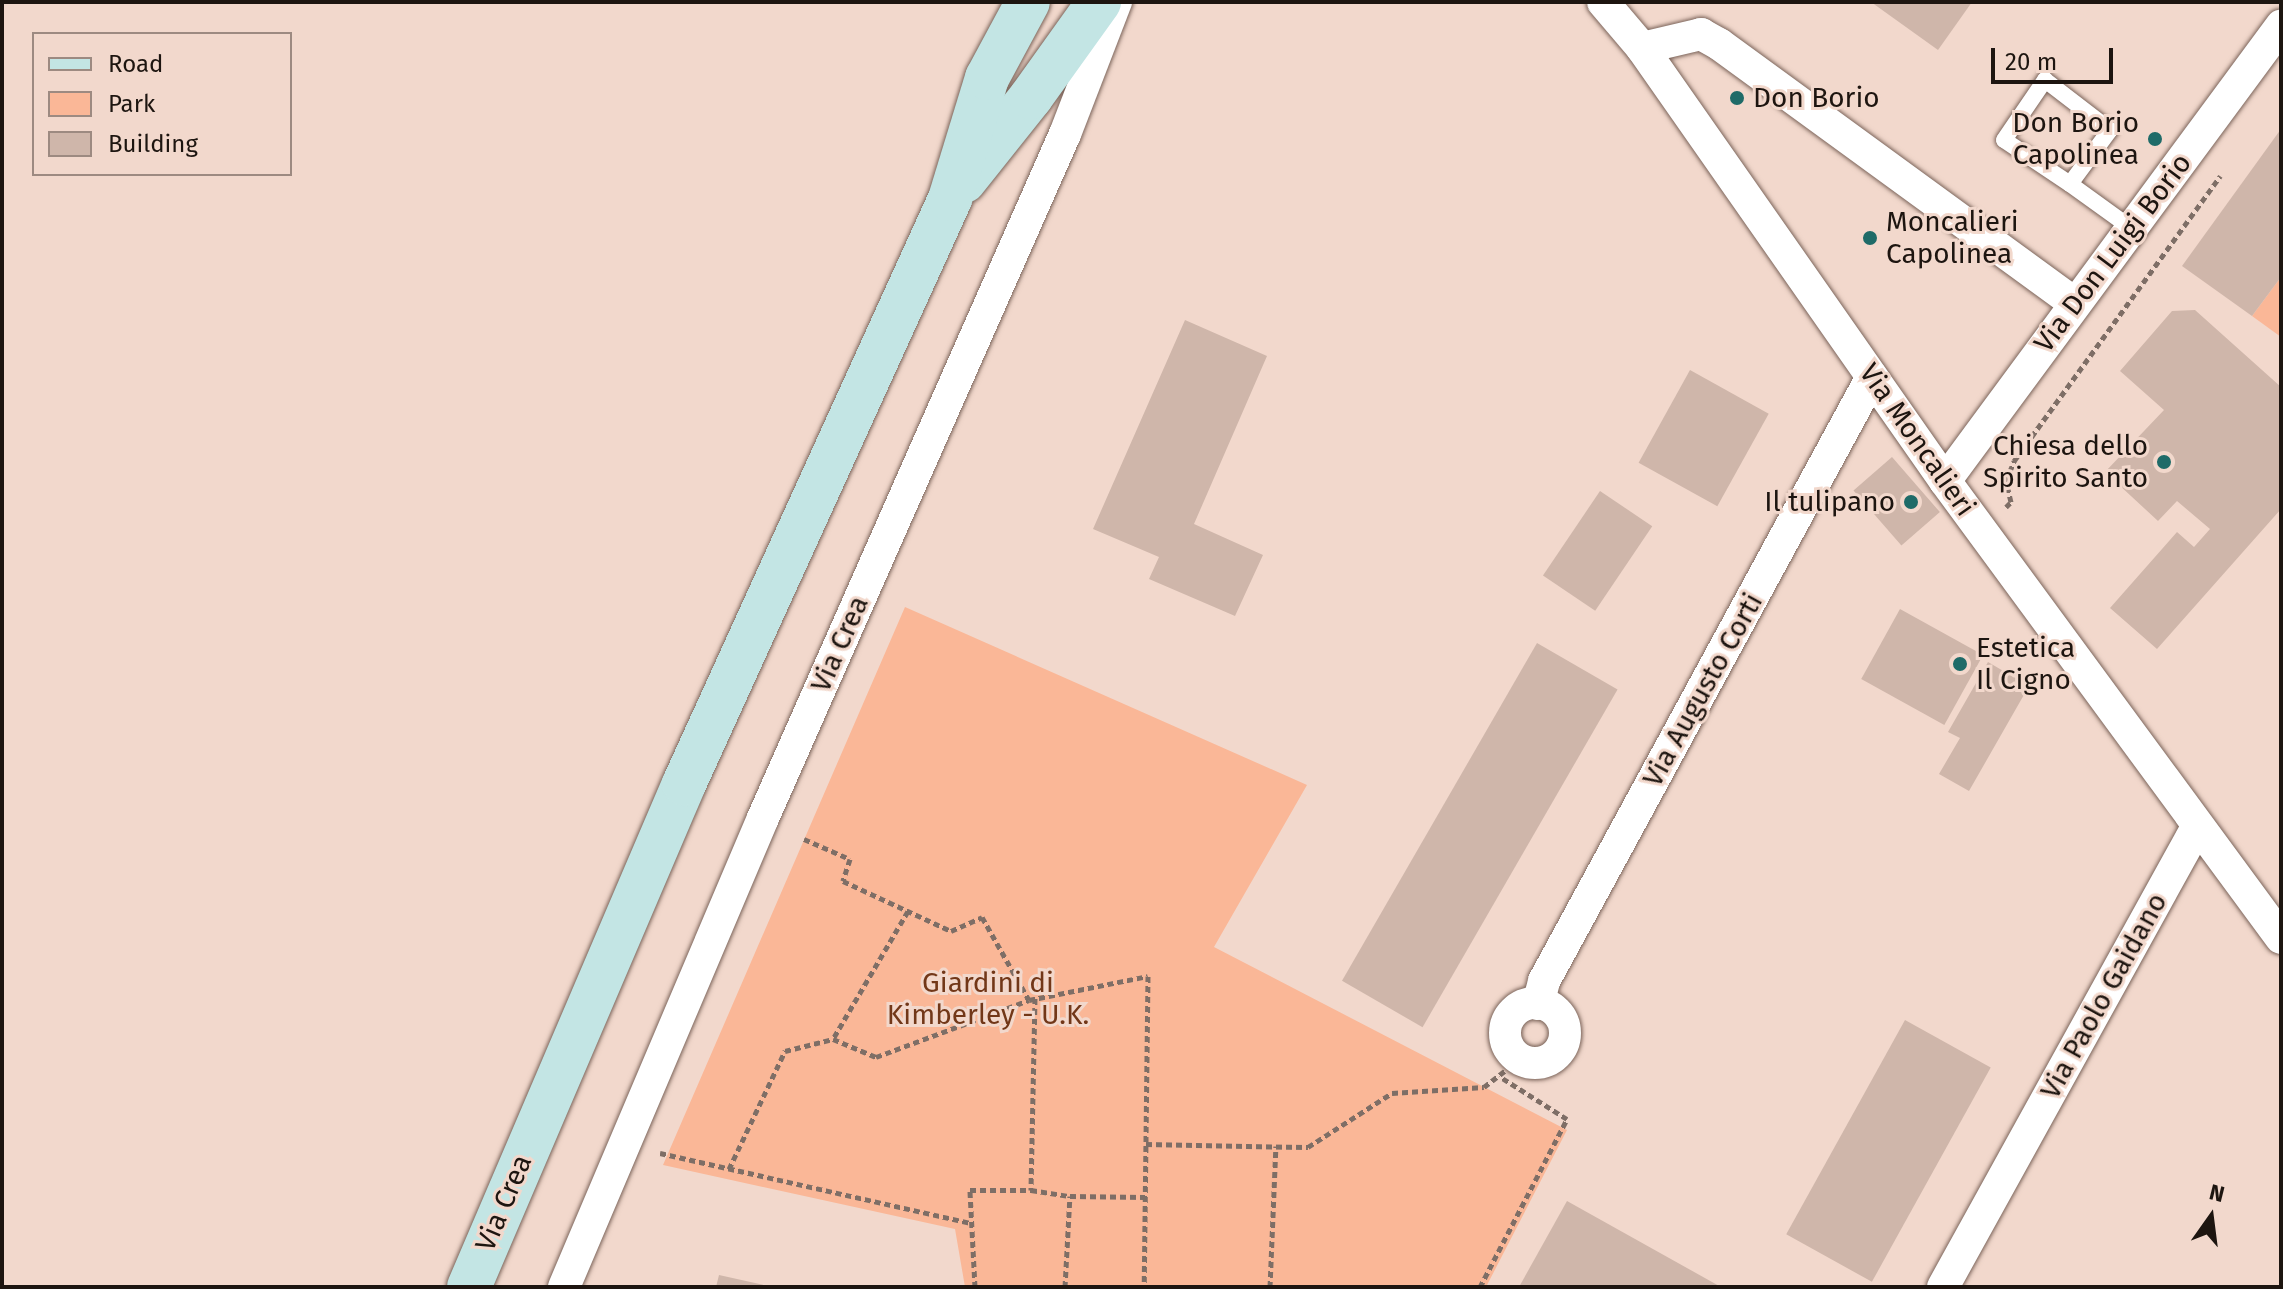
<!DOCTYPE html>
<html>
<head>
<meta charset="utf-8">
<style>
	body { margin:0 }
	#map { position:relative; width:2283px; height:1289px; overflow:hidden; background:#f2d8cc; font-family:"Fira Sans",sans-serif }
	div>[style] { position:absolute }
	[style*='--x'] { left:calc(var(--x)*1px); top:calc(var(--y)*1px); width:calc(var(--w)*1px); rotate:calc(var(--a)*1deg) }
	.green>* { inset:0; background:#fab797 }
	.building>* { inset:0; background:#cfb6aa; transform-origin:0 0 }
	.path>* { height:5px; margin-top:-2.5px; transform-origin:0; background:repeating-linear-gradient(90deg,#7e6e66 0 6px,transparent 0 10px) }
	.roads { filter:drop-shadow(0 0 2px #7b645a) drop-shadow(0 0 2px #7b645a) }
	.lane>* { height:16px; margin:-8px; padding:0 8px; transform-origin:8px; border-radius:8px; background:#fff }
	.street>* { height:32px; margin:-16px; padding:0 16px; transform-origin:16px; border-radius:16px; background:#fff }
	.street>.ring { margin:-16px; padding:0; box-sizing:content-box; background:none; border:32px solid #fff; border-radius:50% }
	.secondary>* { height:44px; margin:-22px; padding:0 22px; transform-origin:22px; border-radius:22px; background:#c3e5e4 }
	.dots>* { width:22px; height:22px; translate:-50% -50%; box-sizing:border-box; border:4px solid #f2d8cc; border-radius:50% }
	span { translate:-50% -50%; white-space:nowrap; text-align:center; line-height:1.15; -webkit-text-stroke:6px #f2d8cc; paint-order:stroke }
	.poi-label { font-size:28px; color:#1d1510 }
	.left { translate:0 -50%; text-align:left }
	.right { translate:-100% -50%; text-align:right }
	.street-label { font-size:28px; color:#1d1510 }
	.park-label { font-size:28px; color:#723718 }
	.frame { position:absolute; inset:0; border:4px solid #1d1510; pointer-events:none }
	.legend { position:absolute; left:32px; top:32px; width:260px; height:144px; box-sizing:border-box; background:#f2d8cc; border:2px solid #9d8a81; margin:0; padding:10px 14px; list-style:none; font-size:24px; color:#1d1510 }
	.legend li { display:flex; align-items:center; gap:16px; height:40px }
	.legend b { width:40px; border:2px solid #9d8a81 }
	.north { position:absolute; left:2171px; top:1177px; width:80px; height:80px; -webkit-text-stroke:6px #f2d8cc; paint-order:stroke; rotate:14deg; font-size:22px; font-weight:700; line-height:32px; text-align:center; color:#1d1510 }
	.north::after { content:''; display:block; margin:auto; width:28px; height:36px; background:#1d1510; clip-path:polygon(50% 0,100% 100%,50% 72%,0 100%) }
	.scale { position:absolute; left:1991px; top:48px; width:122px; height:36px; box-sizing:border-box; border:4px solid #1d1510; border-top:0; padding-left:10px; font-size:24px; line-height:28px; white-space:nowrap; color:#1d1510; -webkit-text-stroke:6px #f2d8cc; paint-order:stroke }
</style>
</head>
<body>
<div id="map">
	<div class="green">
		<i style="clip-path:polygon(2281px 277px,2281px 337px,2252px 316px)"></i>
		<i style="clip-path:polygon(905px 607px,1307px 785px,1214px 947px,1567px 1130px,1486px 1287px,965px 1287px,955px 1229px,663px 1165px)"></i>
	</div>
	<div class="building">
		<i style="clip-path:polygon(1871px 2px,1972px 2px,1938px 50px)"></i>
		<i style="clip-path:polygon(2281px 129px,2281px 277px,2252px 316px,2182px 266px)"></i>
		<i style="clip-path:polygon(2195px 310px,2281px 387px,2281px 509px,2157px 649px,2110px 608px,2177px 532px,2194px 547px,2210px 529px,2177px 501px,2158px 521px,2105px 472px,2164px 410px,2120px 371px,2172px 311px)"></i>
		<i style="clip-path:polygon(1185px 320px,1267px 356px,1194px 524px,1263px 555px,1235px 616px,1149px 579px,1159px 557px,1093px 529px)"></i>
		<i style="left:1690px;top:370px;width:90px;height:106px;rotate:29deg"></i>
		<i style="left:1892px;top:457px;width:73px;height:51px;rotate:49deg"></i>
		<i style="left:1600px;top:491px;width:63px;height:102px;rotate:34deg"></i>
		<i style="left:1900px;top:609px;width:95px;height:80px;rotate:29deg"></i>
		<i style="left:1537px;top:643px;width:93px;height:390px;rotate:30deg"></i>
		<i style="clip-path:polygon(1988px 662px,2029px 686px,1969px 791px,1939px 774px,1960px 738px,1948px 732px)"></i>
		<i style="left:1905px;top:1020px;width:98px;height:245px;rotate:29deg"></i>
		<i style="clip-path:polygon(1567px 1201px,1721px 1287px,1519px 1287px)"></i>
		<i style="clip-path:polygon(719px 1275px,768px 1286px,767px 1287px,716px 1287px)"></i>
	</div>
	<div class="path">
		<i style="--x:2006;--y:507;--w:7;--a:-45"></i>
		<i style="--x:2011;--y:502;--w:22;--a:-103"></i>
		<i style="--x:2006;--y:481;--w:22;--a:-68"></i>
		<i style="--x:2014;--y:461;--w:352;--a:-54.1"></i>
		<i style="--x:804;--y:839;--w:50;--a:23.5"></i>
		<i style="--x:850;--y:859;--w:23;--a:108"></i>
		<i style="--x:843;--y:881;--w:119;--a:24.8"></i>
		<i style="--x:951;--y:931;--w:34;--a:-24"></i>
		<i style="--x:982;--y:917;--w:95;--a:60.5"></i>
		<i style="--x:1029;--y:1000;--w:121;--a:-11.4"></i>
		<i style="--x:1148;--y:976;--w:311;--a:90.7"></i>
		<i style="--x:908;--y:911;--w:148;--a:120.4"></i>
		<i style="--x:833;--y:1039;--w:47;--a:22.7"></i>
		<i style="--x:876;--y:1057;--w:163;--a:-20.4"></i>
		<i style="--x:1035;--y:998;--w:192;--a:91.2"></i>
		<i style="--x:1031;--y:1190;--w:39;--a:9"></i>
		<i style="--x:1146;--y:1144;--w:162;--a:1.1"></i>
		<i style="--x:1308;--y:1147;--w:100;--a:-32.7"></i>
		<i style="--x:1392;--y:1093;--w:92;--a:-3.7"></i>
		<i style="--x:1484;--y:1087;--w:46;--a:-37.9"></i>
		<i style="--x:660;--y:1153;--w:318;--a:12.7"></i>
		<i style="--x:729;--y:1169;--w:131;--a:-64.6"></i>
		<i style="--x:785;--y:1051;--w:49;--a:-14"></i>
		<i style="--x:975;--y:1287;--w:97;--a:-93"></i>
		<i style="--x:970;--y:1190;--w:61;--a:0"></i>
		<i style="--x:1065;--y:1287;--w:91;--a:-86.9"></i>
		<i style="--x:1070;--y:1196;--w:75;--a:0.8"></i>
		<i style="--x:1270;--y:1287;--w:141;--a:-87.6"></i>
		<i style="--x:1480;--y:1287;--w:189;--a:-62.6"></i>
		<i style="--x:1567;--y:1119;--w:80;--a:-147.7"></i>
	</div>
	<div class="roads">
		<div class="lane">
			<i style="--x:2070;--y:184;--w:79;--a:-146.3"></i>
			<i style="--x:2004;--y:140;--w:73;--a:-55.7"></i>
			<i style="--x:2045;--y:80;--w:82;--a:37.6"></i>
			<i style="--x:2110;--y:130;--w:67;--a:126.5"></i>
			<i style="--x:2070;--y:184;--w:75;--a:35.8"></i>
		</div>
		<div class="street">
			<i style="--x:1603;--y:2;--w:60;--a:49.7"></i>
			<i style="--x:1642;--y:48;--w:528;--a:55.02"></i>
			<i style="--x:1945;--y:481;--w:567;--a:53.68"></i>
			<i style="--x:1642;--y:48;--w:61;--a:-13.3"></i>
			<i style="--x:1701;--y:34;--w:21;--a:29"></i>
			<i style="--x:1719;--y:44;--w:439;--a:36.1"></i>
			<i style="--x:1945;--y:481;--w:566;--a:-53.56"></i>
			<i class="ring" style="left:1505px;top:1003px;width:28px;height:28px"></i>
			<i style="--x:1538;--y:1004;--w:24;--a:-75"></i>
			<i style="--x:1544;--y:981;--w:687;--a:-61.5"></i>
			<i style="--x:564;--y:1287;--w:509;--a:-67.01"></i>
			<i style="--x:763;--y:818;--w:748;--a:-66.18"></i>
			<i style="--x:1065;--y:134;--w:142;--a:-68.9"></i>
			<i style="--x:1943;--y:1287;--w:525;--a:-61.09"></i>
		</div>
		<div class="secondary">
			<i style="--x:964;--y:181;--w:107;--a:-51.4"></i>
			<i style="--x:1031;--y:97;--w:117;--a:-54.4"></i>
			<i style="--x:469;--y:1287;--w:547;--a:-66.86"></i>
			<i style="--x:684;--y:784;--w:643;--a:-65.55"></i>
			<i style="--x:950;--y:199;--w:127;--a:-73"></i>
			<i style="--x:987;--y:78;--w:86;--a:-61.7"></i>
		</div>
	</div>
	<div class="dots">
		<i style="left:1737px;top:98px;background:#1f6b68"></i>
		<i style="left:2155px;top:139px;background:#1f6b68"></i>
		<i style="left:1870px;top:238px;background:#1f6b68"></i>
		<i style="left:2164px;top:462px;background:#1f6b68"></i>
		<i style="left:1911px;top:502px;background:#1f6b68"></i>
		<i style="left:1960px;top:664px;background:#1f6b68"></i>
	</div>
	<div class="poi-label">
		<span class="left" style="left:1753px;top:98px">Don Borio</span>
		<span class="right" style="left:2139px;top:139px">Don Borio<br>Capolinea</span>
		<span class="left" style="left:1886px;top:238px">Moncalieri<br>Capolinea</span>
		<span class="right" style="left:2148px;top:462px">Chiesa dello<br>Spirito Santo</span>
		<span class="right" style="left:1895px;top:502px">Il tulipano</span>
		<span class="left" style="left:1976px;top:664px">Estetica<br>Il Cigno</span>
	</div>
	<div class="street-label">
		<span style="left:2113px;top:253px;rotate:-53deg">Via Don Luigi Borio</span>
		<span style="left:1917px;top:440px;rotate:55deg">Via Moncalieri</span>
		<span style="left:840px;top:644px;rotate:-66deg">Via Crea</span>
		<span style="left:1703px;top:690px;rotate:-61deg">Via Augusto Corti</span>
		<span style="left:2104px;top:996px;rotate:-61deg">Via Paolo Gaidano</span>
		<span style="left:504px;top:1203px;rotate:-67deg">Via Crea</span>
	</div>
	<div class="park-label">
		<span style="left:988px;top:999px">Giardini di<br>Kimberley - U.K.</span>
	</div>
	<div class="frame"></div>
	<ul class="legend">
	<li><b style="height:10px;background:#c3e5e4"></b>Road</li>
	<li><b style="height:22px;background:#fab797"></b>Park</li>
	<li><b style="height:22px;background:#cfb6aa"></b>Building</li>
	</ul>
	<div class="north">N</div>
	<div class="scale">20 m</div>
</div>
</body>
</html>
